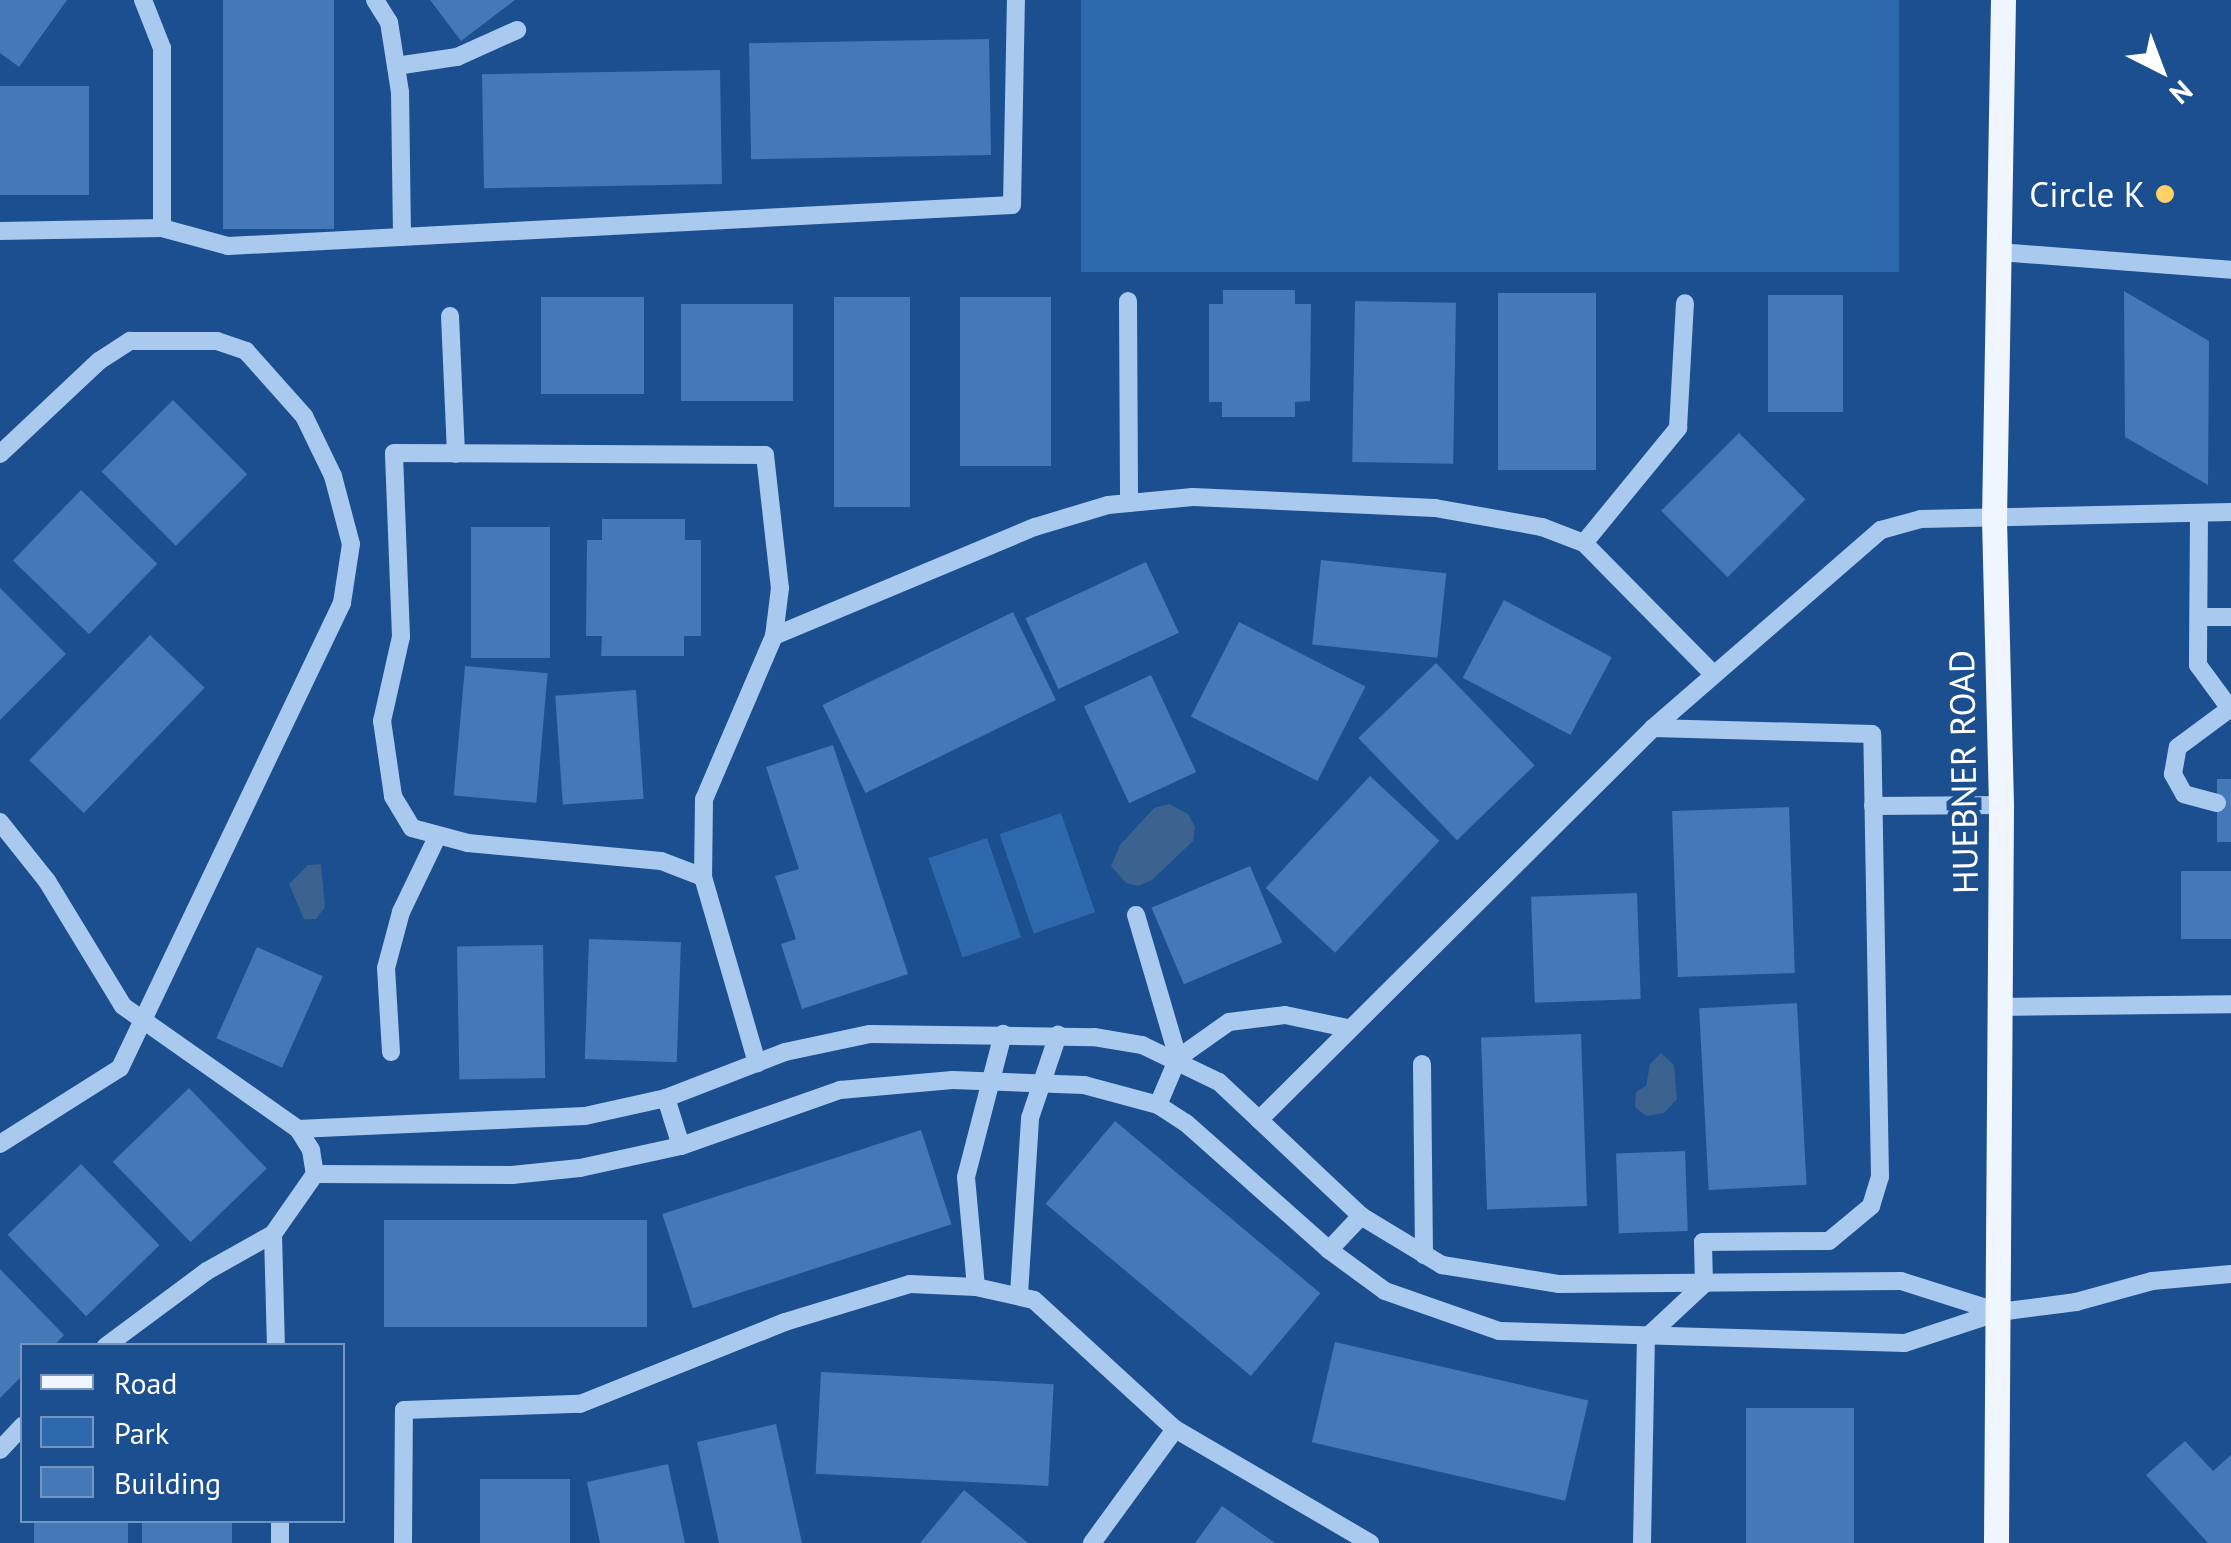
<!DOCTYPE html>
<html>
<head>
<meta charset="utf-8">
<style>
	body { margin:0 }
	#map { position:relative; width:2231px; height:1543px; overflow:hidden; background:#1b4f8f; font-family:"PT Sans",sans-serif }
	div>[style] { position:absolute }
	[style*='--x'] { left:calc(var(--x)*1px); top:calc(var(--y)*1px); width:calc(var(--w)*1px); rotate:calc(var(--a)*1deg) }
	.green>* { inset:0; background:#2e69ad; transform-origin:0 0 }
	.water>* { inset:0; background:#3c6290 }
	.building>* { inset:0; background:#4478b7; transform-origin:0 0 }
	.minor>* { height:18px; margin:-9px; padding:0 9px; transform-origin:9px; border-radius:9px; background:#a9c9ee }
	.major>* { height:25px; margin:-12.5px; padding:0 12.5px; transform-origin:12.5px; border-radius:12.5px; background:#f0f6ff }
	.dots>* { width:28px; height:28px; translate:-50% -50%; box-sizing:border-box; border:5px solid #1b4f8f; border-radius:50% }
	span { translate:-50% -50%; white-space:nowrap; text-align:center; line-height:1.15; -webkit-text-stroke:10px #1b4f8f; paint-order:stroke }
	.poi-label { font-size:35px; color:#fff }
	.right { translate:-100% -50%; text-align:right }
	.street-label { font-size:35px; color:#fff }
	.legend { position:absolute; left:20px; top:1343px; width:325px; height:180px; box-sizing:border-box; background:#1b4f8f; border:2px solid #7695bc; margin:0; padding:12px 18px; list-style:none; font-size:30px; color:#fff }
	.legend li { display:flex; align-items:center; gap:20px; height:50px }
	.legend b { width:50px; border:2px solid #7695bc }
	.north { position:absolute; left:2111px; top:20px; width:100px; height:100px; -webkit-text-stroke:8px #1b4f8f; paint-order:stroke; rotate:138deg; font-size:28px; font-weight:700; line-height:40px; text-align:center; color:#fff }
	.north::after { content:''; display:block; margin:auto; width:35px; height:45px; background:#fff; clip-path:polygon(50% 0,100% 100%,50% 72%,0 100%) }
</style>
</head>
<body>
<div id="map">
	<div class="green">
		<i style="left:1081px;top:0;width:818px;height:272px"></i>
		<i style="left:1061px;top:813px;width:105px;height:65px;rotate:71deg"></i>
		<i style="left:987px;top:838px;width:105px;height:62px;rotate:71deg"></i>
	</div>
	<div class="water">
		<i style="clip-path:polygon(1169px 804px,1188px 814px,1195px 827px,1193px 841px,1152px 880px,1138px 886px,1126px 883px,1111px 866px,1120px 845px,1154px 808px)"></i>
		<i style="clip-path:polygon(321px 864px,325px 907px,316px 919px,304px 919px,289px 884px,308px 865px)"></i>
		<i style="clip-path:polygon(1661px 1053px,1674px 1065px,1677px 1099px,1664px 1113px,1646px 1116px,1635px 1107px,1636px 1092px,1646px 1086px,1650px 1064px)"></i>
	</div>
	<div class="building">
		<i style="clip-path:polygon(0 0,67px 0,19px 67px,0 53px)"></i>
		<i style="left:223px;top:0;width:111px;height:229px"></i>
		<i style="clip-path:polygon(430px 0,515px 0,461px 41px)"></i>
		<i style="left:989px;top:39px;width:116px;height:240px;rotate:89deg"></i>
		<i style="left:720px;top:70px;width:114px;height:238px;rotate:89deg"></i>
		<i style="left:89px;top:86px;width:109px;height:89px;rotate:90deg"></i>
		<i style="clip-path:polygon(1223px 290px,1295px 290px,1295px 304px,1311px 304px,1310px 401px,1295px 402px,1295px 417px,1222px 417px,1222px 402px,1209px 402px,1209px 304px,1223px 304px)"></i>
		<i style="clip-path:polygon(2124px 291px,2209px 341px,2208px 485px,2125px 437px)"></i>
		<i style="left:1498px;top:293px;width:98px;height:177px"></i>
		<i style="left:1768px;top:295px;width:75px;height:117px"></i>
		<i style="left:541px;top:297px;width:103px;height:97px"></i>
		<i style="left:834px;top:297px;width:76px;height:210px"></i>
		<i style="left:1051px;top:297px;width:169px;height:91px;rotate:90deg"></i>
		<i style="left:1355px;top:301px;width:101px;height:161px;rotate:1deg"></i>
		<i style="left:681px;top:304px;width:112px;height:97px"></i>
		<i style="left:173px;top:400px;width:105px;height:101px;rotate:45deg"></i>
		<i style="left:1739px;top:433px;width:94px;height:110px;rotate:45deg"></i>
		<i style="left:81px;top:490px;width:106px;height:98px;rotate:44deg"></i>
		<i style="clip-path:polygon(602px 519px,685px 519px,685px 540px,701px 540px,701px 636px,684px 636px,684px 656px,601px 656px,602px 636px,586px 636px,587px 540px,602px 540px)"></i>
		<i style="left:471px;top:527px;width:79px;height:131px"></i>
		<i style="left:1321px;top:560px;width:126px;height:85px;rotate:6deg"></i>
		<i style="left:1146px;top:562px;width:78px;height:133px;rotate:65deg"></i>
		<i style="clip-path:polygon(0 588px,66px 654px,0 720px)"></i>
		<i style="left:1504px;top:600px;width:122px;height:88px;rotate:28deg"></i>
		<i style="left:1013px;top:612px;width:98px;height:212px;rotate:64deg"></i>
		<i style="left:1239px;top:622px;width:142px;height:106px;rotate:27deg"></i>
		<i style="left:150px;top:635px;width:76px;height:174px;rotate:44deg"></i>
		<i style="left:1436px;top:663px;width:142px;height:108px;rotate:46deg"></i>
		<i style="left:465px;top:666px;width:83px;height:130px;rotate:5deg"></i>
		<i style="left:1151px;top:675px;width:107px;height:74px;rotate:65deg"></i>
		<i style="left:636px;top:690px;width:109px;height:81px;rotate:86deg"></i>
		<i style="clip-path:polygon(833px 745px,908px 974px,802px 1009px,781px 944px,796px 939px,775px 876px,799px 869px,766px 767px)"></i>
		<i style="left:1370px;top:776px;width:95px;height:153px;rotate:43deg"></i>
		<i style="left:2217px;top:779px;width:14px;height:63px"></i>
		<i style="left:1789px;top:807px;width:166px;height:117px;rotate:88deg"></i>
		<i style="left:1250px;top:866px;width:83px;height:107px;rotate:67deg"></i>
		<i style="left:2181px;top:871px;width:50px;height:68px"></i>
		<i style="left:1637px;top:893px;width:106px;height:106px;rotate:88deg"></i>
		<i style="left:589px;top:939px;width:92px;height:120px;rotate:2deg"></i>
		<i style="left:543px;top:945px;width:133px;height:86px;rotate:89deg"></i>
		<i style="left:257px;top:947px;width:72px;height:100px;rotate:24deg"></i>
		<i style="left:1797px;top:1003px;width:182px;height:98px;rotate:87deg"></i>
		<i style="left:1581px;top:1034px;width:172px;height:100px;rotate:88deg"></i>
		<i style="left:189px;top:1088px;width:112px;height:106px;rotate:46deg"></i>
		<i style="left:1115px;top:1121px;width:268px;height:108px;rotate:40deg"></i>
		<i style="left:921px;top:1130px;width:99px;height:272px;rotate:72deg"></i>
		<i style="left:1685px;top:1151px;width:80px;height:69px;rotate:88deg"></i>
		<i style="left:81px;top:1164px;width:113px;height:102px;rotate:46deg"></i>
		<i style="left:647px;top:1220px;width:107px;height:263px;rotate:90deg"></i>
		<i style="clip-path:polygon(0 1269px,64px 1335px,54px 1346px,22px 1346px,22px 1376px,0 1398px)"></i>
		<i style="left:1335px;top:1342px;width:260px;height:103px;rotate:13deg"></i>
		<i style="left:821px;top:1372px;width:233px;height:102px;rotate:3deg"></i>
		<i style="left:1854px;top:1408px;width:135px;height:108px;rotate:90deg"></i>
		<i style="clip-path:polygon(776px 1424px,802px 1543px,719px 1543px,697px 1442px)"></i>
		<i style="clip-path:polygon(2185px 1441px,2213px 1471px,2231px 1455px,2231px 1543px,2208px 1543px,2146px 1475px)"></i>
		<i style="clip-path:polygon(668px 1464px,685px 1543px,600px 1543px,587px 1482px)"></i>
		<i style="left:480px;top:1479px;width:90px;height:64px"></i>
		<i style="clip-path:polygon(964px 1490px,1028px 1543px,920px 1543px)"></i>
		<i style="clip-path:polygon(1222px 1506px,1275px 1543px,1195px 1543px)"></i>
		<i style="left:34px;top:1520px;width:94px;height:23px"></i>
		<i style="left:142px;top:1520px;width:90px;height:23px"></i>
	</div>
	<div class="minor">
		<i style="--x:143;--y:0;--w:52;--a:68.4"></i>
		<i style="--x:162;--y:48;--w:180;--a:90"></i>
		<i style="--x:375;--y:0;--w:26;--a:58"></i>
		<i style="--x:389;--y:22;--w:71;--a:81.1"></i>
		<i style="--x:400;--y:92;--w:145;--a:89.2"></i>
		<i style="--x:396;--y:66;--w:62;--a:-8.4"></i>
		<i style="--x:457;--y:57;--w:66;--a:-24.2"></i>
		<i style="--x:0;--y:231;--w:162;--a:-1.1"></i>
		<i style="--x:162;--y:228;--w:68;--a:15.3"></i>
		<i style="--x:228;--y:246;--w:785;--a:-2.99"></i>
		<i style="--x:1012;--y:205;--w:205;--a:-88.9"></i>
		<i style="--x:1999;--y:252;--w:233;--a:4.4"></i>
		<i style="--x:1128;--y:301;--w:202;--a:89.7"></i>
		<i style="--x:450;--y:316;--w:138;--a:87.5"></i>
		<i style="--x:0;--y:454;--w:136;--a:-43.2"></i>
		<i style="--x:99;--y:361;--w:37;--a:-33"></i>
		<i style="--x:130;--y:341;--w:87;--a:0"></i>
		<i style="--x:217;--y:341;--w:31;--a:19"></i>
		<i style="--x:246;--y:351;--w:87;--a:48.3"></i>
		<i style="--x:304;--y:416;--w:67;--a:64.2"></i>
		<i style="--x:333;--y:476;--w:70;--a:75.2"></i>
		<i style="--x:351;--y:544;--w:60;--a:98.7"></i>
		<i style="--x:342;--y:603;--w:515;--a:115.52"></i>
		<i style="--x:120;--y:1068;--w:142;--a:147.7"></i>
		<i style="--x:2199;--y:513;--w:152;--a:90.4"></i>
		<i style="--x:2198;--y:665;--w:56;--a:53.7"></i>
		<i style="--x:1584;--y:543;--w:149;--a:-50.7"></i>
		<i style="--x:1678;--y:428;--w:125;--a:-86.8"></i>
		<i style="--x:2199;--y:617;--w:32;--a:0"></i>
		<i style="--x:774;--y:636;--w:283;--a:-22.7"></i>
		<i style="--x:1035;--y:527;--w:76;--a:-16.8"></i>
		<i style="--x:1108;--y:505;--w:85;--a:-5.4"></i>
		<i style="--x:1193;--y:497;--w:242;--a:2.6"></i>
		<i style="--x:1435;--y:508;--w:109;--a:10.1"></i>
		<i style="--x:1542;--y:527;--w:45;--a:20.9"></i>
		<i style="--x:1584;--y:543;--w:182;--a:45.4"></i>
		<i style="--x:2217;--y:803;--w:34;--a:-165"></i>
		<i style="--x:2184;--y:794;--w:23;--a:-119"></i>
		<i style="--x:2173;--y:774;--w:27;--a:-80"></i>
		<i style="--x:2178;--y:747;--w:62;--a:-36.5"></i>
		<i style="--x:1873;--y:806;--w:128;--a:-0.4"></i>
		<i style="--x:0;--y:822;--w:75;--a:51.5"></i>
		<i style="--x:47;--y:881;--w:146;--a:58.7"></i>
		<i style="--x:123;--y:1006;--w:214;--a:35.1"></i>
		<i style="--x:298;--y:1129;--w:25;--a:58"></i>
		<i style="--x:311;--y:1150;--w:24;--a:81"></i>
		<i style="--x:315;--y:1174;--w:73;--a:125"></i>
		<i style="--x:273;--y:1234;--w:76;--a:150.7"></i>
		<i style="--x:207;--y:1271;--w:126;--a:143.4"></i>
		<i style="--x:703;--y:877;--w:45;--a:-159.1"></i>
		<i style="--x:661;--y:861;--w:194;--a:-174.7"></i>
		<i style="--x:468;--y:843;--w:58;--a:-165"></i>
		<i style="--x:412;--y:828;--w:37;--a:-121"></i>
		<i style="--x:393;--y:796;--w:76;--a:-98.3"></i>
		<i style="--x:382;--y:721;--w:86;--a:-77.3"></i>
		<i style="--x:401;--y:637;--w:184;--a:-92.2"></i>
		<i style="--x:394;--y:453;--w:371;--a:0.3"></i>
		<i style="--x:765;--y:455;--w:134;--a:83.6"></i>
		<i style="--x:780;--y:588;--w:48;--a:97.1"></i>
		<i style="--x:774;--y:636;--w:177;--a:113.2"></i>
		<i style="--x:704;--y:799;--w:78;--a:90.7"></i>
		<i style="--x:703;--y:877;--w:194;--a:73.8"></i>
		<i style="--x:1136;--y:915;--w:149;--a:73.6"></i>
		<i style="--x:1999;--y:1007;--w:232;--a:-0.7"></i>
		<i style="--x:391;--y:1052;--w:84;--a:-93.4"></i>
		<i style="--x:386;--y:968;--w:58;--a:-75"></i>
		<i style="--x:401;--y:912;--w:85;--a:-64.3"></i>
		<i style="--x:1422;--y:1064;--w:191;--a:89.4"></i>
		<i style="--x:666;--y:1098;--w:50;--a:72.6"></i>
		<i style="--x:1158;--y:1105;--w:51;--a:-66.9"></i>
		<i style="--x:1178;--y:1058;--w:62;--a:-35.2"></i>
		<i style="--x:1229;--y:1022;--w:56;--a:-7.1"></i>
		<i style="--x:1285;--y:1015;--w:63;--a:11.8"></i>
		<i style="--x:1259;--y:1120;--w:556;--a:-44.85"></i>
		<i style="--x:1653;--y:728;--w:302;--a:-41"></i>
		<i style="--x:1881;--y:530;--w:41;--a:-15.4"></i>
		<i style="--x:1921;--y:519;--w:310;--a:-1.3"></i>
		<i style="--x:298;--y:1129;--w:287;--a:-2.6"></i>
		<i style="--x:585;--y:1116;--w:83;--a:-12.5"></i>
		<i style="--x:666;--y:1098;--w:128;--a:-21.1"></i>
		<i style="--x:785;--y:1052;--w:87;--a:-12"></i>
		<i style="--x:870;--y:1034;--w:224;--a:0.8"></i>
		<i style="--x:1094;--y:1037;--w:49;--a:9.5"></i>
		<i style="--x:1142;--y:1045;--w:85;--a:25.7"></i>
		<i style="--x:1219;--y:1082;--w:195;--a:43.3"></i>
		<i style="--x:1361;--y:1216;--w:95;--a:31.2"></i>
		<i style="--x:1442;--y:1265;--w:119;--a:9.2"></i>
		<i style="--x:1559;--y:1284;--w:342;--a:-0.5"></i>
		<i style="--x:1901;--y:1281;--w:103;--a:17.6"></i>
		<i style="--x:315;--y:1174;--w:197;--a:0.3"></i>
		<i style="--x:512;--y:1175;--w:68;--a:-5.9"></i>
		<i style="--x:580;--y:1168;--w:103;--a:-12.3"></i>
		<i style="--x:681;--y:1146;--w:169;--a:-19.4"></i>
		<i style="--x:840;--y:1090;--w:113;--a:-5.1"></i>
		<i style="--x:953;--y:1080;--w:131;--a:2.2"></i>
		<i style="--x:1084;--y:1085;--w:77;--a:15.1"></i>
		<i style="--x:1158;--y:1105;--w:33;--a:33"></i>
		<i style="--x:1186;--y:1123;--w:191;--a:41.6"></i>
		<i style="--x:1329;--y:1250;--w:69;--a:36.2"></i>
		<i style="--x:1385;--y:1291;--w:121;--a:19.3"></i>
		<i style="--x:1499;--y:1331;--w:406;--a:1.7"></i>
		<i style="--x:1905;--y:1343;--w:99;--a:-18.3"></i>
		<i style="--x:1999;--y:1312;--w:78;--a:-7.4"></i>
		<i style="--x:2076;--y:1302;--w:79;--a:-15.4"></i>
		<i style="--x:2152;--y:1281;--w:79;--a:-5.1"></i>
		<i style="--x:273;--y:1234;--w:112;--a:88.5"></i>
		<i style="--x:1329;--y:1250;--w:47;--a:-46.7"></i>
		<i style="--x:976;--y:1287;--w:110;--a:-95.2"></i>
		<i style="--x:966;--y:1177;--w:148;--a:-75.5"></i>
		<i style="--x:1019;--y:1294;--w:176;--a:-86.4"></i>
		<i style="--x:1030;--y:1118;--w:88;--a:-71.4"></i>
		<i style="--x:0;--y:1450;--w:33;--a:-47"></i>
		<i style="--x:280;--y:1520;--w:23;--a:90"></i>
		<i style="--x:403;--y:1543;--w:133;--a:-89.6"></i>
		<i style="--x:404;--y:1410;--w:176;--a:-2"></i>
		<i style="--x:580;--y:1404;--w:221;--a:-21.8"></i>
		<i style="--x:785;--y:1322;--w:131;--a:-16.9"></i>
		<i style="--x:910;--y:1284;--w:66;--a:2.6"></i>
		<i style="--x:976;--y:1287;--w:59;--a:12.6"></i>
		<i style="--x:1034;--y:1300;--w:191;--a:42.5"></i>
		<i style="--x:1175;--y:1429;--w:226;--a:30.3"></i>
		<i style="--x:1092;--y:1543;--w:141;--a:-53.9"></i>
		<i style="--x:1642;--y:1543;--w:205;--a:-88.9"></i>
		<i style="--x:1646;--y:1338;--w:79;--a:-43"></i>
		<i style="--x:1704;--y:1284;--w:42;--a:-91.4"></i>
		<i style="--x:1703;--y:1242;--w:126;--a:-0.5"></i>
		<i style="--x:1829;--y:1241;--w:55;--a:-39.8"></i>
		<i style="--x:1871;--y:1206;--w:30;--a:-73"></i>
		<i style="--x:1880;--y:1177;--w:443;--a:-91"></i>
		<i style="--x:1872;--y:734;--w:219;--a:-178.4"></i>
	</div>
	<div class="major">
		<i style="--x:1996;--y:1543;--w:738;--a:-89.61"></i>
		<i style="--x:2001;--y:805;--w:285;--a:-91.4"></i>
		<i style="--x:1994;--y:520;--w:520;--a:-89.01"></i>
	</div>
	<div class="dots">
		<i style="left:2165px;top:194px;background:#ffd166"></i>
	</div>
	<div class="poi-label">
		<span class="right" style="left:2145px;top:194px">Circle K</span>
	</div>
	<div class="street-label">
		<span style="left:1963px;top:772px;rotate:-91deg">HUEBNER ROAD</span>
	</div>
	<ul class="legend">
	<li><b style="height:12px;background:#f0f6ff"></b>Road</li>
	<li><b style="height:28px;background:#2e69ad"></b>Park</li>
	<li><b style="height:28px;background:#4478b7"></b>Building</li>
	</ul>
	<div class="north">N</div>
</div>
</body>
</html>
